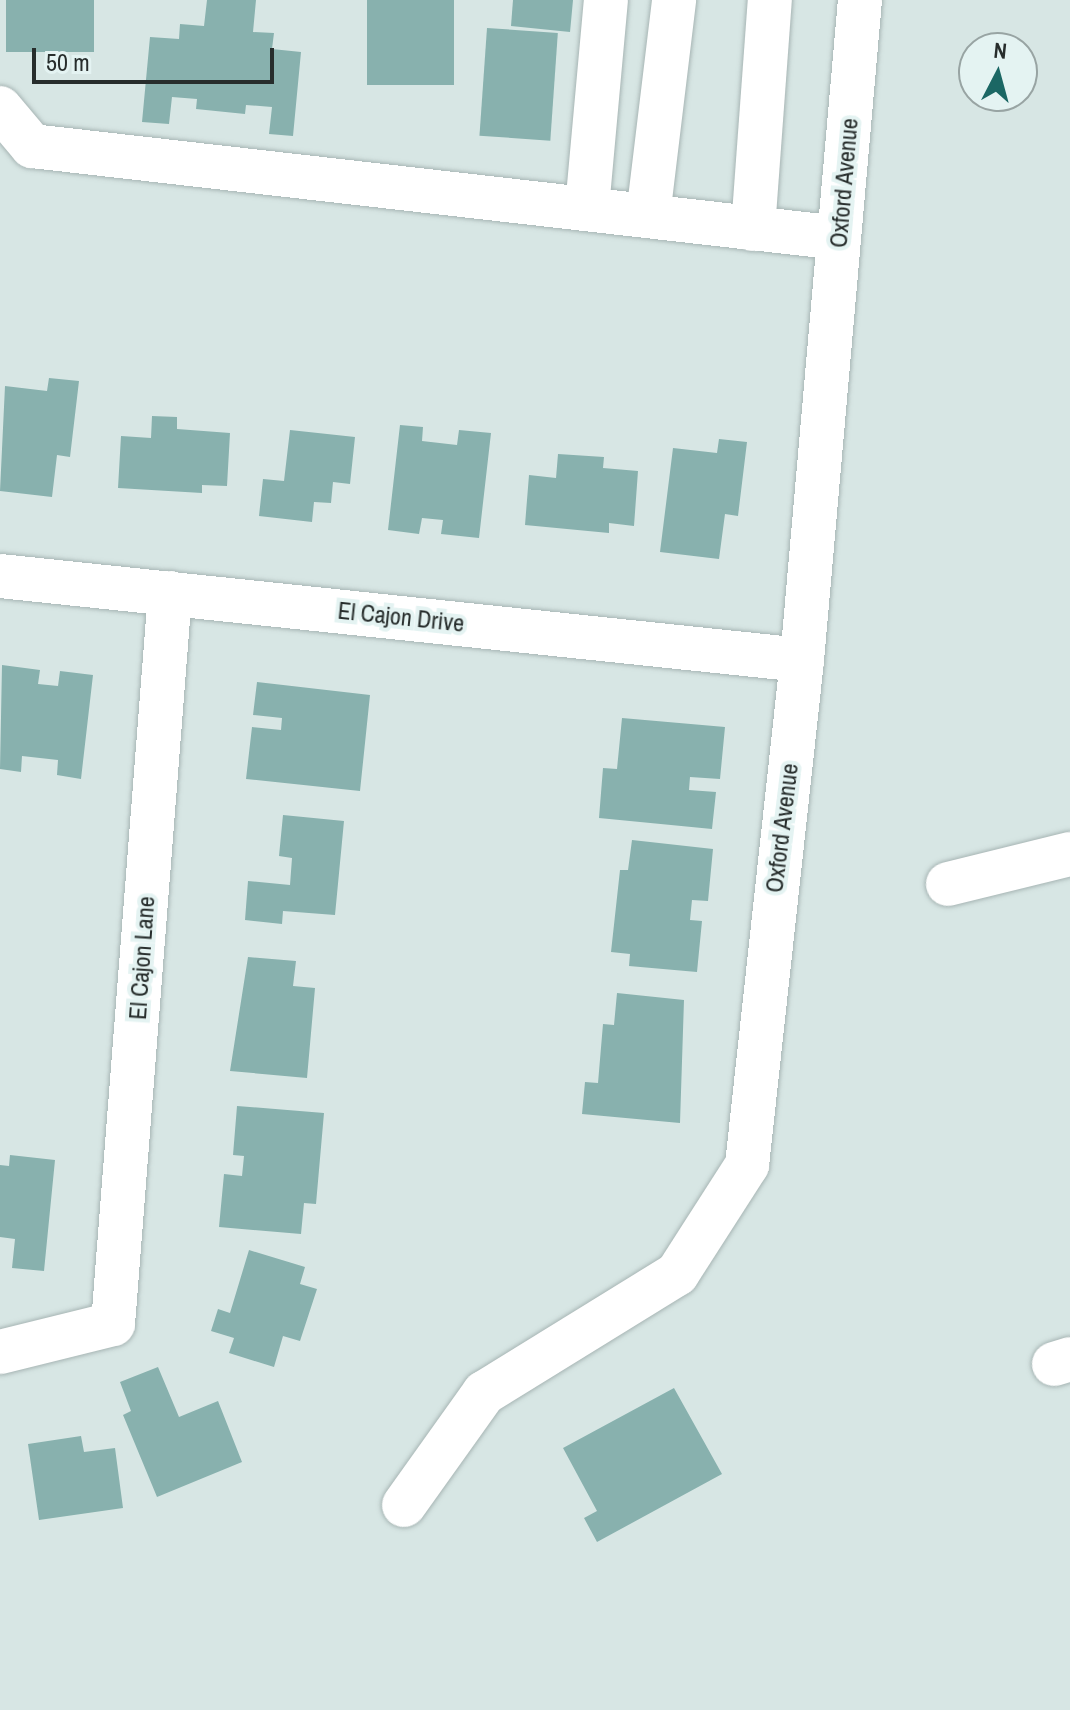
<!DOCTYPE html>
<html>
<head>
<meta charset="utf-8">
<style>
	body { margin:0 }
	#map { position:relative; width:1070px; height:1710px; overflow:hidden; background:#d7e6e4; font-family:"Archivo Narrow",sans-serif }
	div>[style] { position:absolute }
	[style*='--x'] { left:calc(var(--x)*1px); top:calc(var(--y)*1px); width:calc(var(--w)*1px); rotate:calc(var(--a)*1deg) }
	.building>* { inset:0; background:#88b1ae; transform-origin:0 0 }
	.roads { filter:drop-shadow(0 0 2px #a7b5b4) drop-shadow(0 0 2px #a7b5b4) }
	.minor>* { height:44px; margin:-22px; padding:0 22px; transform-origin:22px; border-radius:22px; background:#fff }
	span { translate:-50% -50%; white-space:nowrap; text-align:center; line-height:1.15; -webkit-text-stroke:8px #e4f3f2; paint-order:stroke }
	.street-label { font-size:24px; color:#272d2c }
	.north { position:absolute; left:958px; top:32px; width:80px; height:80px; box-sizing:border-box; background:#e4f3f2; border:2px solid #98a4a3; border-radius:50%; rotate:6deg; font-size:22px; font-weight:700; line-height:32px; text-align:center; color:#272d2c }
	.north::after { content:''; display:block; margin:auto; width:28px; height:36px; background:#1b6764; clip-path:polygon(50% 0,100% 100%,50% 72%,0 100%) }
	.scale { position:absolute; left:32px; top:48px; width:242px; height:36px; box-sizing:border-box; border:4px solid #272d2c; border-top:0; padding-left:10px; font-size:24px; line-height:28px; white-space:nowrap; color:#272d2c; -webkit-text-stroke:6px #e4f3f2; paint-order:stroke }
</style>
</head>
<body>
<div id="map">
	<div class="building">
		<i style="left:6px;top:0;width:88px;height:52px"></i>
		<i style="clip-path:polygon(207px 0,256px 0,253px 32px,274px 33px,272px 49px,301px 52px,293px 136px,269px 134px,272px 107px,246px 105px,245px 114px,196px 109px,197px 99px,172px 97px,169px 124px,142px 122px,150px 37px,179px 39px,180px 24px,204px 26px)"></i>
		<i style="left:367px;top:0;width:87px;height:85px"></i>
		<i style="clip-path:polygon(513px 0,573px 0,570px 32px,511px 26px)"></i>
		<i style="left:487px;top:28px;width:71px;height:108px;rotate:4deg"></i>
		<i style="clip-path:polygon(49px 378px,79px 381px,70px 457px,57px 455px,52px 497px,0 491px,5px 386px,47px 391px)"></i>
		<i style="clip-path:polygon(152px 416px,177px 417px,177px 429px,230px 433px,227px 486px,202px 485px,202px 493px,118px 488px,121px 436px,151px 438px)"></i>
		<i style="clip-path:polygon(400px 425px,423px 427px,422px 441px,457px 445px,459px 430px,491px 433px,479px 538px,441px 534px,443px 520px,422px 518px,419px 534px,388px 530px)"></i>
		<i style="clip-path:polygon(290px 430px,355px 437px,350px 484px,333px 482px,331px 503px,314px 502px,312px 522px,259px 516px,263px 479px,284px 481px)"></i>
		<i style="clip-path:polygon(719px 439px,747px 442px,738px 516px,725px 514px,719px 559px,660px 552px,673px 448px,717px 453px)"></i>
		<i style="clip-path:polygon(558px 454px,604px 457px,603px 468px,638px 471px,634px 526px,609px 523px,609px 533px,525px 525px,529px 475px,556px 478px)"></i>
		<i style="clip-path:polygon(2px 665px,40px 670px,38px 684px,58px 686px,60px 671px,93px 675px,81px 779px,57px 775px,58px 760px,22px 756px,21px 772px,0 769px)"></i>
		<i style="clip-path:polygon(257px 682px,370px 695px,360px 791px,246px 779px,252px 727px,281px 730px,282px 718px,253px 715px)"></i>
		<i style="clip-path:polygon(622px 718px,725px 727px,720px 779px,690px 777px,689px 790px,716px 792px,712px 829px,599px 818px,603px 768px,617px 769px)"></i>
		<i style="clip-path:polygon(283px 815px,344px 821px,335px 915px,283px 911px,282px 924px,245px 920px,248px 881px,290px 885px,292px 858px,279px 856px)"></i>
		<i style="clip-path:polygon(632px 840px,713px 849px,708px 901px,692px 900px,690px 920px,702px 921px,697px 972px,629px 966px,630px 954px,611px 952px,620px 870px,628px 870px)"></i>
		<i style="clip-path:polygon(248px 957px,296px 961px,293px 986px,315px 988px,307px 1078px,230px 1071px)"></i>
		<i style="clip-path:polygon(617px 993px,684px 1000px,680px 1123px,582px 1114px,585px 1082px,598px 1083px,603px 1024px,614px 1025px)"></i>
		<i style="clip-path:polygon(237px 1106px,324px 1113px,316px 1204px,304px 1203px,301px 1234px,219px 1227px,224px 1174px,242px 1176px,244px 1156px,233px 1155px)"></i>
		<i style="clip-path:polygon(10px 1155px,55px 1160px,44px 1271px,12px 1268px,15px 1239px,0 1237px,0 1165px,9px 1166px)"></i>
		<i style="clip-path:polygon(249px 1250px,305px 1267px,300px 1284px,317px 1289px,300px 1341px,283px 1336px,274px 1367px,229px 1353px,234px 1338px,211px 1331px,218px 1309px,230px 1313px)"></i>
		<i style="clip-path:polygon(158px 1367px,179px 1417px,218px 1401px,242px 1462px,157px 1497px,123px 1415px,131px 1411px,120px 1382px)"></i>
		<i style="clip-path:polygon(674px 1388px,722px 1474px,597px 1542px,584px 1518px,597px 1511px,563px 1448px)"></i>
		<i style="clip-path:polygon(81px 1436px,84px 1452px,115px 1448px,123px 1508px,39px 1520px,28px 1444px)"></i>
	</div>
	<div class="roads">
		<div class="minor">
			<i style="--x:0;--y:108;--w:50;--a:49.9"></i>
			<i style="--x:32;--y:146;--w:812;--a:6.5"></i>
			<i style="--x:587;--y:208;--w:209;--a:-84.8"></i>
			<i style="--x:648;--y:216;--w:218;--a:-83.1"></i>
			<i style="--x:753;--y:229;--w:230;--a:-85.8"></i>
			<i style="--x:0;--y:576;--w:806;--a:5.98"></i>
			<i style="--x:948;--y:884;--w:126;--a:-13.8"></i>
			<i style="--x:0;--y:1352;--w:116;--a:-13.9"></i>
			<i style="--x:113;--y:1324;--w:733;--a:-85.54"></i>
			<i style="--x:1054;--y:1364;--w:17;--a:-17"></i>
			<i style="--x:404;--y:1505;--w:138;--a:-54.5"></i>
			<i style="--x:484;--y:1393;--w:227;--a:-31.7"></i>
			<i style="--x:677;--y:1274;--w:130;--a:-57.3"></i>
			<i style="--x:747;--y:1165;--w:508;--a:-83.78"></i>
			<i style="--x:802;--y:660;--w:663;--a:-84.98"></i>
		</div>
	</div>
	<div class="street-label">
		<span style="left:844px;top:183px;rotate:-85deg">Oxford Avenue</span>
		<span style="left:401px;top:617px;rotate:6deg">El Cajon Drive</span>
		<span style="left:782px;top:828px;rotate:-83deg">Oxford Avenue</span>
		<span style="left:142px;top:958px;rotate:-86deg">El Cajon Lane</span>
	</div>
	<div class="north">N</div>
	<div class="scale">50 m</div>
</div>
</body>
</html>
